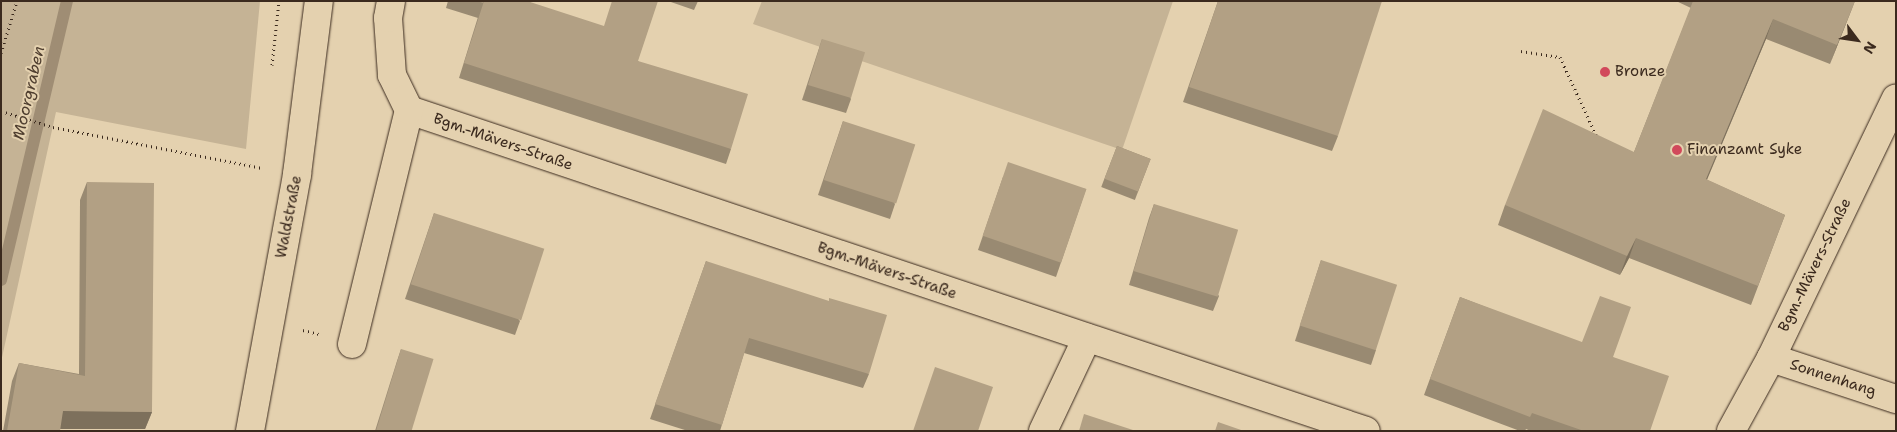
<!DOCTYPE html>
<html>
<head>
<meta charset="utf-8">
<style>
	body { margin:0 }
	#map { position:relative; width:1897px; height:432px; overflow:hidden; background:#e4d1af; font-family:"Shantell Sans",sans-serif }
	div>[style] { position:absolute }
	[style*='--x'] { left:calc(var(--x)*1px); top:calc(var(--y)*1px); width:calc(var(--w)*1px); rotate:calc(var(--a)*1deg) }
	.green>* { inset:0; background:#c5b395 }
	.stream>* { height:12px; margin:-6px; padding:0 6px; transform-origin:6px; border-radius:6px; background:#9f8d74 }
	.path>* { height:3px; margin-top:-1.5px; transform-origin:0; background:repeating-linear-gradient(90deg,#3b2a1e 0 1px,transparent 0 5px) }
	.roads { filter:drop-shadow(0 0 1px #3b2a1e) drop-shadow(0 0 1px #3b2a1e) }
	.minor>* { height:28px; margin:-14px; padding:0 14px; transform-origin:14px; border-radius:14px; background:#e4d1af }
	.major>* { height:28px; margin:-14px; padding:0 14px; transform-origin:14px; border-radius:14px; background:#e4d1af }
	.wall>* { inset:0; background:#998a72; transform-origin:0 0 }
	.shaded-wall>* { inset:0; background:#7d705c }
	.building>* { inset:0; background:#b2a084; transform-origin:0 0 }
	.dots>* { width:14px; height:14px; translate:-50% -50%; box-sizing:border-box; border:2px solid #e4d1af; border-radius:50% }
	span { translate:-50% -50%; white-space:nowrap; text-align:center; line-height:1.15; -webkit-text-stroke:4px #e4d1af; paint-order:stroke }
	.poi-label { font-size:15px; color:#3b2a1e }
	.left { translate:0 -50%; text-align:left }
	.street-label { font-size:15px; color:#3b2a1e }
	.water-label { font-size:16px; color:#4f3e2f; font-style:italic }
	.frame { position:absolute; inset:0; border:2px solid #3b2a1e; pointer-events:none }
	.north { position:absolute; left:1832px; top:15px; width:50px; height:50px; -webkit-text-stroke:4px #e4d1af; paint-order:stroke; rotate:121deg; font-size:14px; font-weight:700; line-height:20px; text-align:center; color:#3b2a1e }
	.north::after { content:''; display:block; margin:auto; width:18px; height:22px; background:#3b2a1e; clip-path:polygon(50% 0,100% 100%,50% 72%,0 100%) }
</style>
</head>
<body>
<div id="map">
	<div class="green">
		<i style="clip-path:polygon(1px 1px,260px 1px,246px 149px,56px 112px,1px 362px)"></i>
		<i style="clip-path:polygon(762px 1px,1173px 1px,1122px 150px,753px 24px)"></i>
	</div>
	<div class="stream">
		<i style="--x:1;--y:280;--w:287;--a:-76.7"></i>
	</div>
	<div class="path">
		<i style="--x:1521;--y:51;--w:39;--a:9"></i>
		<i style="--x:1560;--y:57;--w:88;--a:65.2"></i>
		<i style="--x:1;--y:53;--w:54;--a:-72.9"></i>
		<i style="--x:272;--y:65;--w:64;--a:-83.8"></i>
		<i style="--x:1;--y:111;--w:54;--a:17.1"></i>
		<i style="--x:53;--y:127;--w:213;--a:11.1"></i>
		<i style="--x:303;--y:330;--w:16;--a:14"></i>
	</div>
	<div class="roads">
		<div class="minor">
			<i style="--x:409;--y:110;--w:1009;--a:18.54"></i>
			<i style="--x:352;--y:344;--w:241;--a:-76.3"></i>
			<i style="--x:409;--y:110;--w:39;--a:-116"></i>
			<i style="--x:392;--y:75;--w:57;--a:-94"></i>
			<i style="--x:388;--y:18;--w:17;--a:-80"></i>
			<i style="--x:1771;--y:358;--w:132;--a:18.2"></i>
			<i style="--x:1043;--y:431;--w:103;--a:-64.7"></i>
			<i style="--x:1731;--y:431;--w:83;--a:-61.3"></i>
			<i style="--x:1771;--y:358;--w:288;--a:-64.3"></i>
		</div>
		<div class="major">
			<i style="--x:250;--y:431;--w:261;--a:-79.6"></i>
			<i style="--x:297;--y:174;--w:174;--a:-82.8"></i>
		</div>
	</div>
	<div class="wall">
		<i style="clip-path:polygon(448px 1px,527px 1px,638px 61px,731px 149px,726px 164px,459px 78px,478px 17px,478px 18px,446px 8px)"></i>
		<i style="clip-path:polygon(668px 1px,698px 1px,694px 10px)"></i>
		<i style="clip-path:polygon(1218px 1px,1338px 136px,1332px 151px,1183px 102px)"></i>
		<i style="clip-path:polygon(1676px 1px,1855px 1px,1830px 64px,1766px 39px,1707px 180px,1785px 215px,1751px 305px,1629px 258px,1620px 275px,1498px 225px,1505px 205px,1634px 152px,1691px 8px)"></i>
		<i style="clip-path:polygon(822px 39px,851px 99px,846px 113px,802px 100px)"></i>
		<i style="clip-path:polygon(843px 121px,895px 204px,890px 219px,818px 195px)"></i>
		<i style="left:1117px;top:146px;width:36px;height:44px;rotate:21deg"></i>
		<i style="clip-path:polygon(1003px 177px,1086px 189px,1056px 277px,978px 250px)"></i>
		<i style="clip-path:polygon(87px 182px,152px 412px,145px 429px,60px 429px,60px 431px,3px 431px,12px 381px,19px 363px,79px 374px,80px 200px)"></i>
		<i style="clip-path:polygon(1154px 204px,1219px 296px,1213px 311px,1129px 285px,1149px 218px)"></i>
		<i style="clip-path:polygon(434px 213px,520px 321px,515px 335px,405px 299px)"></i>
		<i style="clip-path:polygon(1321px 260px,1376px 350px,1371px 365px,1295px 341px)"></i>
		<i style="clip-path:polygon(706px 261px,869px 374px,863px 388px,744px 353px,720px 431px,688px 431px,650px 419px)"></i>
		<i style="clip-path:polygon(1460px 297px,1613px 357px,1650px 431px,1531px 431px,1526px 429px,1525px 431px,1520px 431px,1424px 395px)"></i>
		<i style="clip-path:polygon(401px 349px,411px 431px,375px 431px,397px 361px)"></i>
	</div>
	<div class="shaded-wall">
		<i style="clip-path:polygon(1855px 1px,1830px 64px,1837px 45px)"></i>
		<i style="clip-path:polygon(1773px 19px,1766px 39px,1699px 198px,1706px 179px)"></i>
		<i style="clip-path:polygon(1636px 238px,1629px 258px,1620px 275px,1627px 256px)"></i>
		<i style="clip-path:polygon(63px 411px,152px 412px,145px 429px,57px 429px)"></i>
	</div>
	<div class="building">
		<i style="clip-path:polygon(477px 1px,484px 1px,483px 3px)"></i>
		<i style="clip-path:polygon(484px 1px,527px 1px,604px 26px,612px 1px,658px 1px,638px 61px,748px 94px,731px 149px,464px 63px)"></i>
		<i style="clip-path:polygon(1218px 1px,1382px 1px,1338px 136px,1189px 87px)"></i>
		<i style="clip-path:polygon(1693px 1px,1855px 1px,1837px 45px,1773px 19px,1706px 179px,1785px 215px,1758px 286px,1636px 238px,1627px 256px,1505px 205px,1543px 109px,1634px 152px)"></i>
		<i style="left:822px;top:39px;width:45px;height:48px;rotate:17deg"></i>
		<i style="left:843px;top:121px;width:76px;height:62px;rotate:18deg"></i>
		<i style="left:1117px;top:146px;width:36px;height:35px;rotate:21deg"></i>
		<i style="left:1008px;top:162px;width:83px;height:78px;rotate:19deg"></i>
		<i style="clip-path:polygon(87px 182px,154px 183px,152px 412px,63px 411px,60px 431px,7px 431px,19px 363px,85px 376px)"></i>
		<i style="left:1154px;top:204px;width:88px;height:70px;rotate:17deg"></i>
		<i style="left:434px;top:213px;width:116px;height:75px;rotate:18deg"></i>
		<i style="left:1321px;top:260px;width:80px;height:69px;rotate:18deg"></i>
		<i style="clip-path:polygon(706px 261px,829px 301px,829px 298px,887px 315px,869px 374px,749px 338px,722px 425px,655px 404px)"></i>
		<i style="clip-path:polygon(1600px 296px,1631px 307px,1613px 357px,1669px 376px,1650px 431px,1584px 431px,1532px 413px,1530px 417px,1430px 379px,1460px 297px,1582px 342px)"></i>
		<i style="left:401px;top:349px;width:34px;height:86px;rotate:17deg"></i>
		<i style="clip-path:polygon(935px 367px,993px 387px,978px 431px,913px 431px)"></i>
		<i style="clip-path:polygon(1084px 414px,1136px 431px,1079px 431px)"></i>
		<i style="clip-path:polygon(1218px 422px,1244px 431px,1215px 431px)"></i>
	</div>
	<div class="dots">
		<i style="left:1605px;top:72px;background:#d1495b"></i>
		<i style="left:1677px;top:150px;background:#d1495b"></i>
	</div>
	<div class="poi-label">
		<span class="left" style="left:1615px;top:72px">Bronze</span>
		<span class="left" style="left:1687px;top:150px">Finanzamt Syke</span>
	</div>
	<div class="street-label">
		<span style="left:503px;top:142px;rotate:19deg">Bgm.-Mävers-Straße</span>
		<span style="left:289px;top:217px;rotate:-79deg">Waldstraße</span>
		<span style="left:1815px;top:265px;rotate:-64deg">Bgm.-Mävers-Straße</span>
		<span style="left:887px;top:271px;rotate:19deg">Bgm.-Mävers-Straße</span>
		<span style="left:1833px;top:378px;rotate:18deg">Sonnenhang</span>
	</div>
	<div class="water-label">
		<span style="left:29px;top:93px;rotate:-77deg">Moorgraben</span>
	</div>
	<div class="frame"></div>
	<div class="north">N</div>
</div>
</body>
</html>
